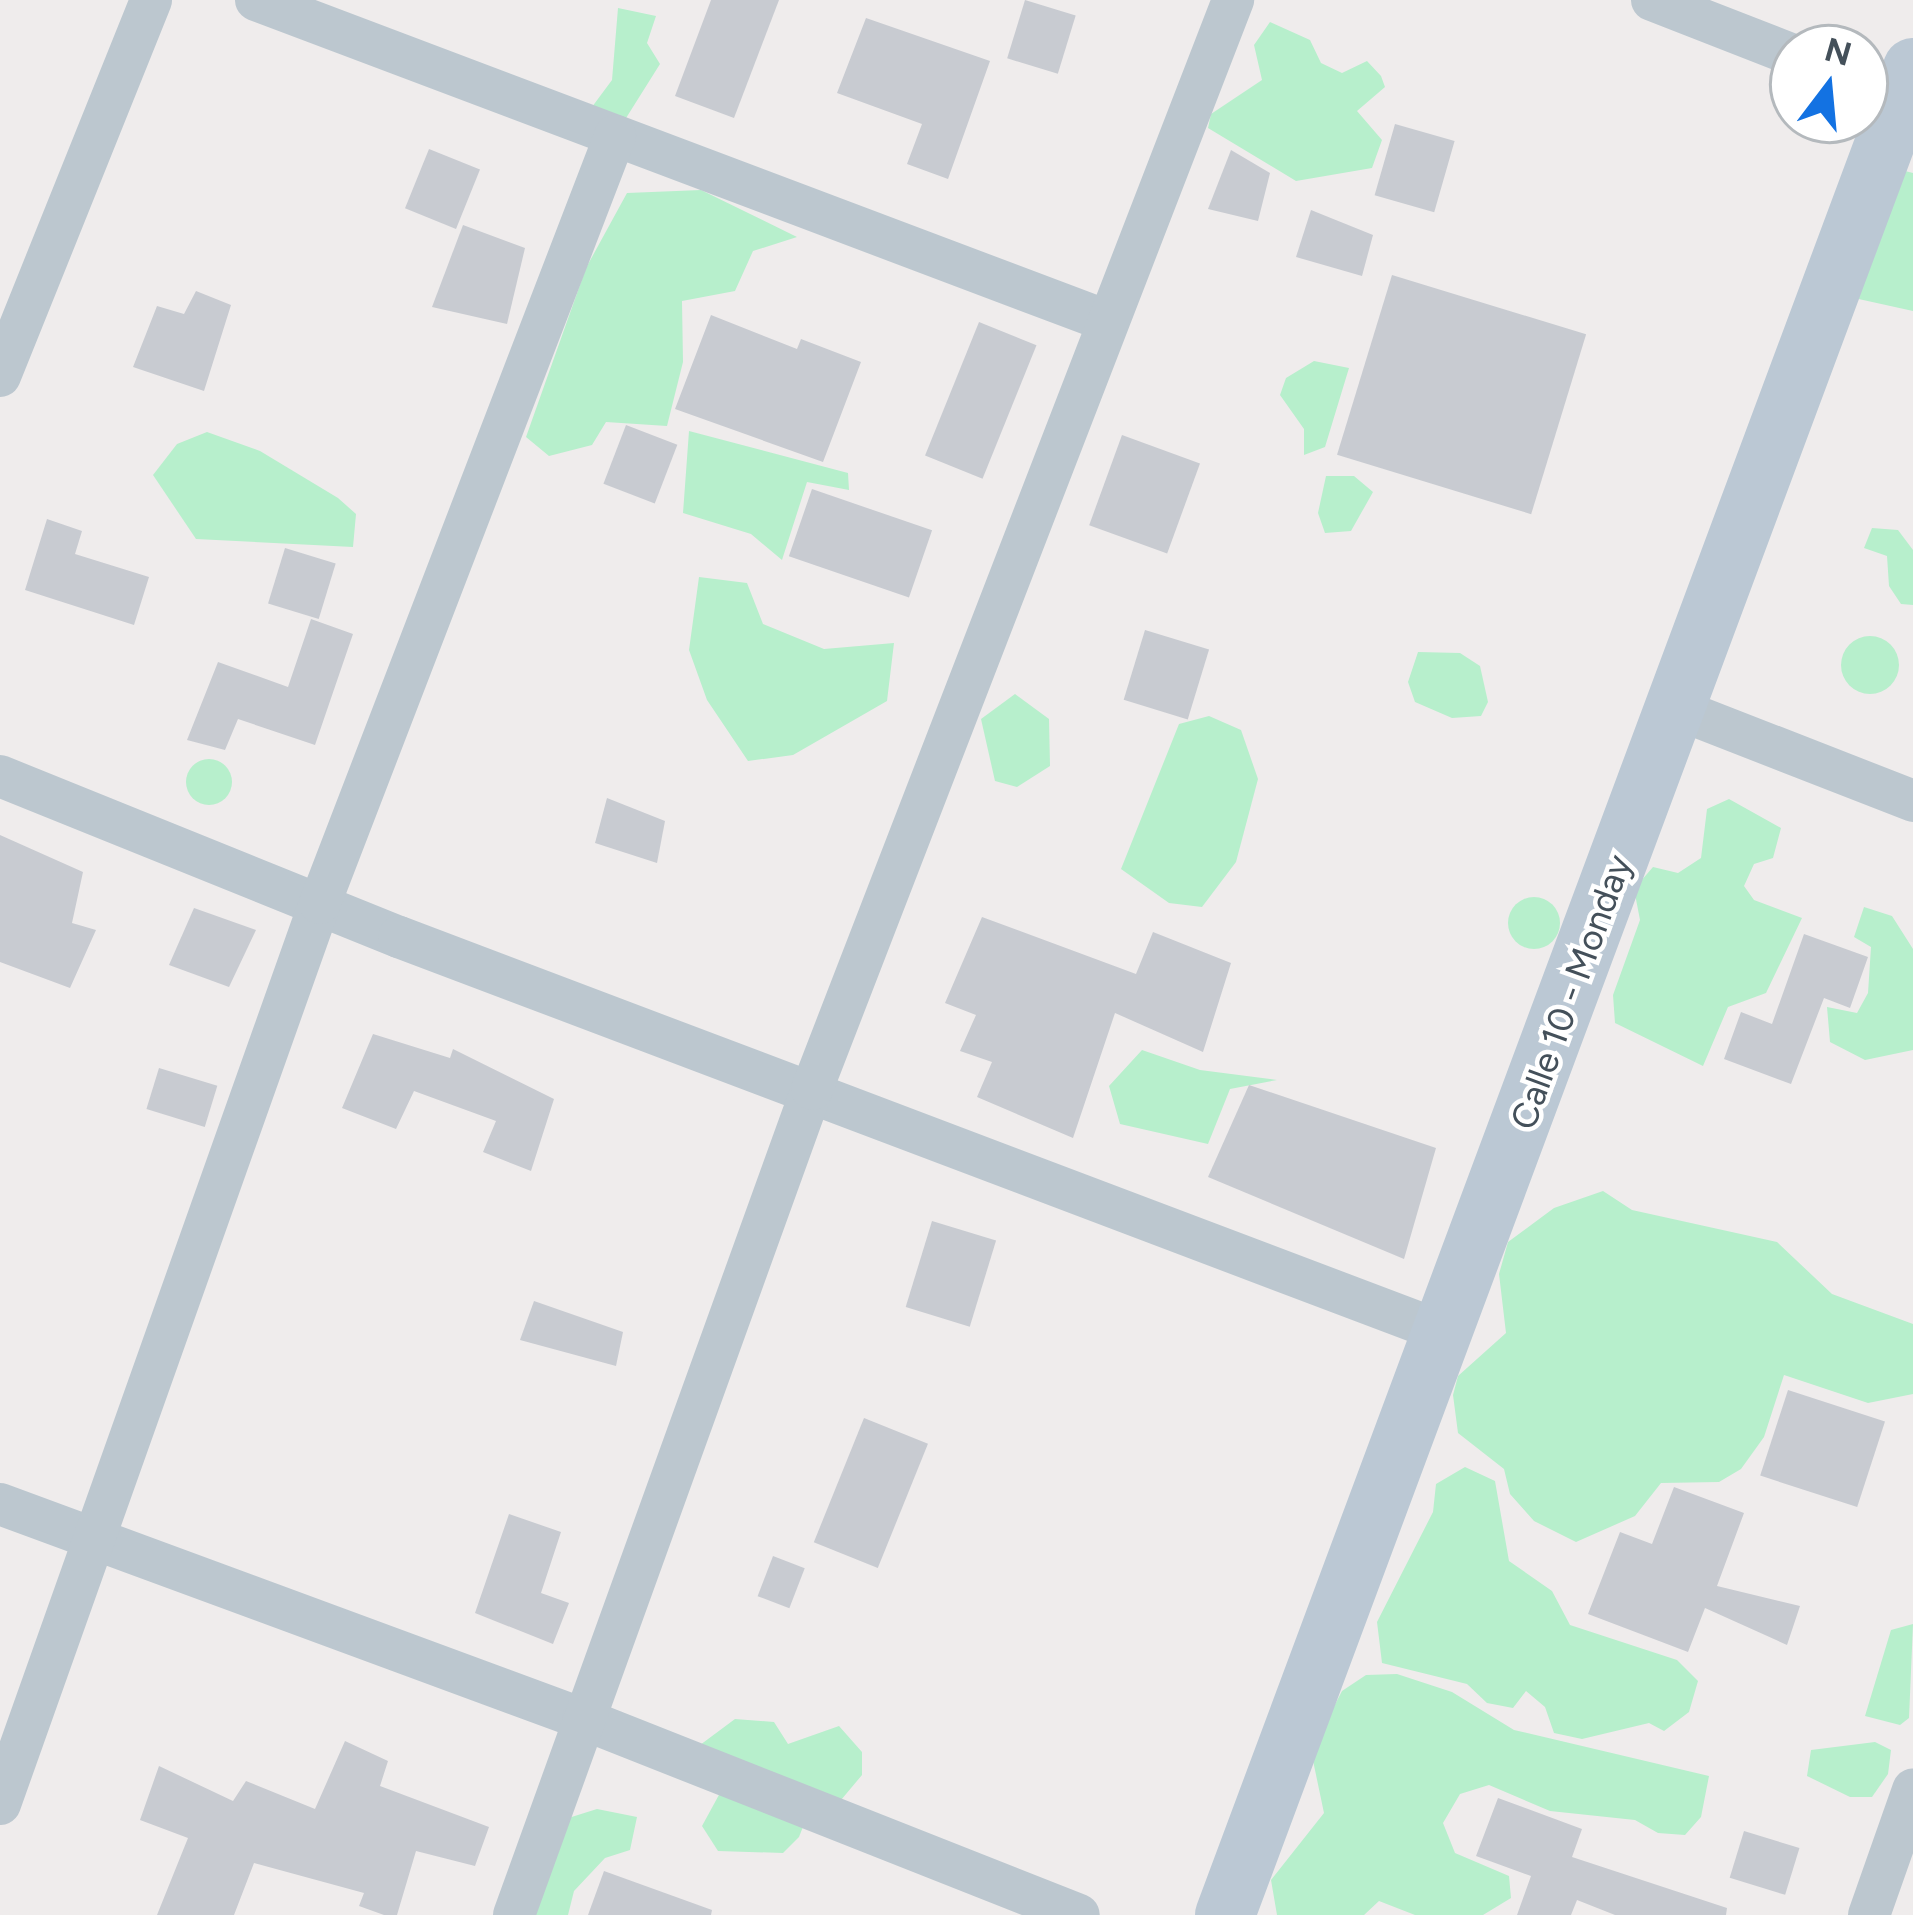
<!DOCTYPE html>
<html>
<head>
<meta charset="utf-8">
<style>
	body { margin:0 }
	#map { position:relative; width:1913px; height:1915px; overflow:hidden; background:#efecec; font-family:Figtree,sans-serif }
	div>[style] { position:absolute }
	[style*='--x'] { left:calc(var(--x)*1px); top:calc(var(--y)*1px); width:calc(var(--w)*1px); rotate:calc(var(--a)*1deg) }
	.green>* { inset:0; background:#b7efcc }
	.round { border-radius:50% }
	.building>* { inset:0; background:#c8cbd1; transform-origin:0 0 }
	.street>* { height:42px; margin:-21px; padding:0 21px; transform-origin:21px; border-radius:21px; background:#bcc7cf }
	.secondary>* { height:60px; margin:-30px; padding:0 30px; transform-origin:30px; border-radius:30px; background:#bbc8d4 }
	span { translate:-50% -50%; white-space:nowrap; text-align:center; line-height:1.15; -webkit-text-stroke:9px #fff; paint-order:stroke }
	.street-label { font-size:36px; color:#44505a }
	.north { position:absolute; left:1769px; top:24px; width:120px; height:120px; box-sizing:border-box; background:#fff; border:3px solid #b4b9bd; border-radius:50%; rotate:16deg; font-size:33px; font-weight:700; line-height:48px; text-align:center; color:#44505a }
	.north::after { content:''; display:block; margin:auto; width:42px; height:54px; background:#1372e2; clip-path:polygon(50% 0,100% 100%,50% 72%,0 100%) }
</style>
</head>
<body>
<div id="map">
	<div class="green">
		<i style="clip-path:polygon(618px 8px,656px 16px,647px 43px,660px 64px,616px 134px,589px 111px,612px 80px)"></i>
		<i style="clip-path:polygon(1270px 22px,1310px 40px,1321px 63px,1342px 73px,1367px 61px,1381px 76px,1385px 87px,1357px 111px,1382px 140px,1372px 168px,1296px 181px,1208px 128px,1211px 114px,1262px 80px,1254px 45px)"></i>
		<i style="clip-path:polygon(1897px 169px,1913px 173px,1913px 311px,1845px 296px)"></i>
		<i style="clip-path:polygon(701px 190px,797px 237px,753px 251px,735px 291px,682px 301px,683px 362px,667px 426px,606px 422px,592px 445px,549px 456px,526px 437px,586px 268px,627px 193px)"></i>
		<i style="clip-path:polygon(1314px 361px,1349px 368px,1325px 447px,1304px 455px,1304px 429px,1280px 395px,1286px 378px)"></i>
		<i style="clip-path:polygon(689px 431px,848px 473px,849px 490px,807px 482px,782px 560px,751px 534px,683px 513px)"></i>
		<i style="clip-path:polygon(207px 432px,260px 451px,338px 498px,356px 514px,353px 547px,196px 539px,153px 475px,177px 444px)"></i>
		<i style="clip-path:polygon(1326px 476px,1354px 476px,1373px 492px,1351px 531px,1325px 533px,1318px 513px)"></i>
		<i style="clip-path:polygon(1872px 528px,1898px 530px,1913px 550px,1913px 605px,1901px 604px,1889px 586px,1887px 556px,1864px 548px)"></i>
		<i style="clip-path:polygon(699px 577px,747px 583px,763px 624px,824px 649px,894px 643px,887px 701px,793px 755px,748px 761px,707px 700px,689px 650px)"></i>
		<i class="round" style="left:1841px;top:636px;width:58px;height:58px"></i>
		<i style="clip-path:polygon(1418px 652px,1460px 653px,1480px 666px,1488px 702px,1481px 716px,1452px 718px,1415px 702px,1408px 682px)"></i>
		<i style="clip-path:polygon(1015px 694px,1049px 719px,1050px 766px,1017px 787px,995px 781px,981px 719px)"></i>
		<i style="clip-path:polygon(1209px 716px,1241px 730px,1258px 779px,1236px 862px,1202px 907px,1169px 903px,1121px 869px,1179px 724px)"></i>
		<i class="round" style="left:186px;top:759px;width:46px;height:46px"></i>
		<i style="clip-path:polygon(1729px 799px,1781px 828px,1773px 858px,1754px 864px,1744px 886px,1754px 900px,1802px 918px,1766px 993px,1728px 1007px,1703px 1066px,1615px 1023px,1613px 995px,1640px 920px,1634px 889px,1653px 867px,1678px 873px,1701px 858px,1707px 809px)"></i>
		<i class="round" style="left:1508px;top:897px;width:52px;height:52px"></i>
		<i style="clip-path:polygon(1864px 907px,1892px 916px,1913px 949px,1913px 1050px,1865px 1060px,1830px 1042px,1827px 1007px,1857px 1013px,1868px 993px,1871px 947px,1854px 937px)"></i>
		<i style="clip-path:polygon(1142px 1050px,1200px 1070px,1277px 1080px,1230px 1089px,1208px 1144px,1120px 1124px,1109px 1086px)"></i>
		<i style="clip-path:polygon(1603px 1191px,1632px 1210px,1777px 1242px,1832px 1294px,1913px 1324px,1913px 1394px,1868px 1403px,1784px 1375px,1764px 1437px,1741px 1469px,1719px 1482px,1661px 1483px,1635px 1516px,1576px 1542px,1534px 1521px,1510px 1494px,1504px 1469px,1458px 1433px,1453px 1395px,1458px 1376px,1506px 1333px,1499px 1274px,1508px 1242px,1554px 1208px)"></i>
		<i style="clip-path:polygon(1465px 1467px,1495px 1481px,1509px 1561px,1552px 1591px,1570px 1625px,1677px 1660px,1698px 1681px,1689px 1712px,1664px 1731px,1649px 1723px,1582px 1739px,1554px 1733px,1545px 1707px,1526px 1691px,1513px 1708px,1487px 1703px,1467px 1684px,1382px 1663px,1377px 1622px,1433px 1512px,1436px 1484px)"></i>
		<i style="clip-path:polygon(1913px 1624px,1909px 1718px,1900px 1725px,1865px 1716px,1891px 1630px)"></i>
		<i style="clip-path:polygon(1397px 1674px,1452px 1692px,1514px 1730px,1709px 1776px,1701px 1817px,1685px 1835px,1658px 1833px,1635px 1820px,1550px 1811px,1489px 1785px,1460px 1794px,1443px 1823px,1455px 1853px,1509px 1876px,1511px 1898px,1483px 1915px,1415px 1915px,1379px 1901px,1364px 1915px,1277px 1915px,1271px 1880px,1324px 1813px,1311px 1751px,1342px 1691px,1366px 1675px)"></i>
		<i style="clip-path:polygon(735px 1719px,774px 1722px,788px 1744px,839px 1726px,862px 1752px,862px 1775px,841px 1800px,700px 1745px)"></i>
		<i style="clip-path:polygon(1875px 1742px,1891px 1750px,1888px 1774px,1872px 1797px,1850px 1797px,1807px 1776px,1811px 1750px)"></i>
		<i style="clip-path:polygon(720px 1793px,806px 1819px,799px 1837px,783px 1853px,718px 1851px,702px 1826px)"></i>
		<i style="clip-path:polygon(597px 1809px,637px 1817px,630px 1850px,605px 1858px,574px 1891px,568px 1915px,527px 1915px,562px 1820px)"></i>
	</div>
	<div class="building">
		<i style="clip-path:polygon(711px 0,779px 0,734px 118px,675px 96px)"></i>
		<i style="left:1025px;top:0;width:53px;height:61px;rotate:17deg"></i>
		<i style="clip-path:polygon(866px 18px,990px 61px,948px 179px,907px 164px,922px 124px,837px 93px)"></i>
		<i style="left:1395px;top:124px;width:62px;height:74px;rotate:16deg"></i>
		<i style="left:429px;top:149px;width:55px;height:64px;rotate:22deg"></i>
		<i style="clip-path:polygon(1231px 150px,1270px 173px,1258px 221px,1208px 209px)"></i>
		<i style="clip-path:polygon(1311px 210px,1373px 235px,1362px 276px,1296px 257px)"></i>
		<i style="clip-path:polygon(463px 225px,525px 248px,507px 324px,432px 307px)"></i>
		<i style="left:1392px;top:275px;width:203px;height:188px;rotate:17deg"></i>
		<i style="clip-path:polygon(196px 291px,231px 305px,204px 391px,133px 367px,157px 306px,184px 314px)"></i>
		<i style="clip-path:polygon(711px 315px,797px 349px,801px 339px,861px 362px,823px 462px,675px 409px)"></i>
		<i style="left:979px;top:322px;width:62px;height:144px;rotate:22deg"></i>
		<i style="left:626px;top:425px;width:55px;height:63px;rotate:21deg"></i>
		<i style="left:1122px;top:435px;width:83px;height:96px;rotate:20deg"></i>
		<i style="left:812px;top:489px;width:127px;height:71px;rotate:19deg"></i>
		<i style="clip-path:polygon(47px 519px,82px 531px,75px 554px,149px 577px,134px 625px,25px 590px)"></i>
		<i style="left:285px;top:548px;width:53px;height:58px;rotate:17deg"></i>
		<i style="clip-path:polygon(311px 619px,353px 634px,315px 745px,238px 719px,225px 750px,187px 740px,218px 662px,288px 687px)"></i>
		<i style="left:1145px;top:630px;width:67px;height:73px;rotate:17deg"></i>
		<i style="clip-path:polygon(607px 798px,665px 821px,657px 863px,595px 843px)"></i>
		<i style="clip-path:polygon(0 835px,83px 872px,72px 923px,96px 930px,70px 988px,0 962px)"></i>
		<i style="clip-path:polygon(194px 908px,256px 930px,229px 987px,169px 965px)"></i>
		<i style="clip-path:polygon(982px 917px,1136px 974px,1153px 932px,1231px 963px,1203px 1052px,1115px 1013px,1073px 1138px,977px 1097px,992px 1062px,960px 1051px,976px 1015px,945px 1003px)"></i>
		<i style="clip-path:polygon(1804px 934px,1868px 957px,1850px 1008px,1824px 998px,1791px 1084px,1724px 1059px,1741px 1012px,1772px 1024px)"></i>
		<i style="clip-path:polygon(373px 1034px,450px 1058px,453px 1049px,554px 1099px,531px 1171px,483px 1152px,496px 1121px,414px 1091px,396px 1129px,342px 1108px)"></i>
		<i style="left:159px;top:1068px;width:61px;height:43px;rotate:17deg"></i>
		<i style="clip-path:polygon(1249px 1085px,1436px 1148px,1404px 1259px,1208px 1177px)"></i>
		<i style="left:932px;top:1221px;width:67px;height:90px;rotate:17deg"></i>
		<i style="clip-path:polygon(534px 1301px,623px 1332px,616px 1366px,520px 1340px)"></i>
		<i style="left:1788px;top:1390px;width:102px;height:90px;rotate:18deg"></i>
		<i style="left:864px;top:1418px;width:69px;height:134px;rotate:22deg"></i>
		<i style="clip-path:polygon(1674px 1487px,1744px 1513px,1717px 1586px,1800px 1606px,1787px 1645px,1705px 1608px,1688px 1652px,1588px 1614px,1620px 1532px,1652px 1544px)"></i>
		<i style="clip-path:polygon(509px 1514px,561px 1532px,541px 1593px,569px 1603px,553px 1644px,475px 1613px)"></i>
		<i style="left:773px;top:1556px;width:34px;height:43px;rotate:21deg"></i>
		<i style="clip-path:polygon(345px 1741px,388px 1761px,380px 1786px,489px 1827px,475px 1866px,416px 1851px,397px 1915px,384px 1915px,359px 1906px,364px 1893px,254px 1863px,234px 1915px,157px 1915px,188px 1838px,140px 1820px,159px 1766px,233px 1801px,246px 1781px,315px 1809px)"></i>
		<i style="clip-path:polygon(1498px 1798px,1582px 1829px,1572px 1857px,1727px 1908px,1726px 1915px,1615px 1915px,1577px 1900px,1571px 1915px,1517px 1915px,1531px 1876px,1476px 1856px)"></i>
		<i style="left:1744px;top:1831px;width:58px;height:49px;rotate:17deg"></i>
		<i style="clip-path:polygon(604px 1871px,712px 1910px,711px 1915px,588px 1915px)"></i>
	</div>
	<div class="street">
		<i style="--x:256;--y:0;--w:910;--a:20.67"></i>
		<i style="--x:1652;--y:0;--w:151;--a:21.3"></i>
		<i style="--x:0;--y:376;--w:405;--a:-68.1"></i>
		<i style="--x:1675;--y:708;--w:256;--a:21.3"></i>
		<i style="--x:0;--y:776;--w:430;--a:22"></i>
		<i style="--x:399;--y:937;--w:1119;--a:20.72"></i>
		<i style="--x:0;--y:1504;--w:621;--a:20.24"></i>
		<i style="--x:583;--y:1719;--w:533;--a:21.56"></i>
		<i style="--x:0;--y:1804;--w:956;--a:-70.45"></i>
		<i style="--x:320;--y:903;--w:822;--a:-68.96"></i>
		<i style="--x:514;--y:1915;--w:878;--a:-70.16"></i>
		<i style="--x:812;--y:1089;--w:1168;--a:-68.86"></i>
		<i style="--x:1869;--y:1915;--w:133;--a:-70.6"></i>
	</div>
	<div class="secondary">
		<i style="--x:1225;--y:1915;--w:1971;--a:-69.57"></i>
	</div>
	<div class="street-label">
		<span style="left:1571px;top:992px;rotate:-70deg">Calle 10 - Monday</span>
	</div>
	<div class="north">N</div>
</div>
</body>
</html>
